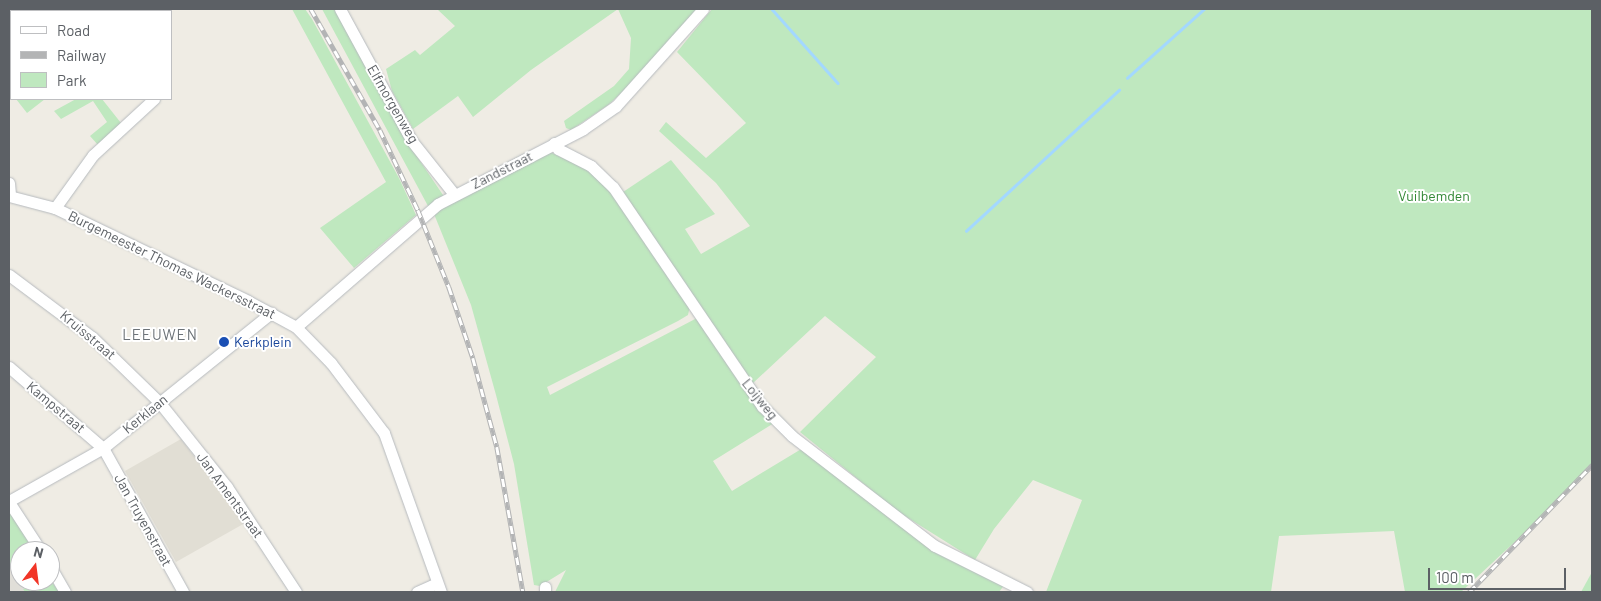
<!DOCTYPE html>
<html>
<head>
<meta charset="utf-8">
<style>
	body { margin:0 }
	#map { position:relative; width:1601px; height:601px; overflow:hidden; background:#efece4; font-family:Barlow,sans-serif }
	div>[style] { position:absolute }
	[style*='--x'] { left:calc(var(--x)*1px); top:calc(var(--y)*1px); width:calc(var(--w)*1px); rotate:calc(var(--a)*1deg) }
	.industrial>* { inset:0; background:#e0ded8 }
	.education>* { inset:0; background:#e1ded4 }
	.green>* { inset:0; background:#bfe8bf }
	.stream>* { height:2.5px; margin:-1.25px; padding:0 1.25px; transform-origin:1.25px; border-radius:1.25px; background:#a3d8ff }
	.roads { filter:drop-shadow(0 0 1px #b6babe) drop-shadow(0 0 1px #b6babe) }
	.street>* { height:11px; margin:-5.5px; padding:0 5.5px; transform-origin:5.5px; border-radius:5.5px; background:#fff }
	.rail>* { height:4.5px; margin-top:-2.25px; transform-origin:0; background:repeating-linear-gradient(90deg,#fff 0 8px,#b3b4b5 0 16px); box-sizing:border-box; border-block:1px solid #b3b4b5 }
	.dots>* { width:14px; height:14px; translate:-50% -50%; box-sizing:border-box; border:2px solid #fff; border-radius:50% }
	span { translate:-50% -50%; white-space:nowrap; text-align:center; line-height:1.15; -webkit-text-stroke:4px #fff; paint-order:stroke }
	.street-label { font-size:14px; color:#5c6065 }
	.park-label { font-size:14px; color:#318734 }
	.transit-label { font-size:14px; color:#164399 }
	.left { translate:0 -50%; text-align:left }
	.neighbourhood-label { font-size:15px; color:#6c7277; letter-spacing:1px }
	.frame { position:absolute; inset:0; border:10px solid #5c6065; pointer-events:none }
	.legend { position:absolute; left:10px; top:10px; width:162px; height:90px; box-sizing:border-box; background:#fff; border:1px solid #bebfc1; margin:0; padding:6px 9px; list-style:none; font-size:15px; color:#5c6065 }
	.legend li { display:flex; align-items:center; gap:10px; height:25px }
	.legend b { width:25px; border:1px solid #bebfc1 }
	.north { position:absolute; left:10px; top:541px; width:50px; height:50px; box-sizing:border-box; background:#fff; border:1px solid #bebfc1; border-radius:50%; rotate:15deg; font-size:14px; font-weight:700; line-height:20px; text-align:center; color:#5c6065 }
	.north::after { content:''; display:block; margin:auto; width:18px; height:22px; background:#f13527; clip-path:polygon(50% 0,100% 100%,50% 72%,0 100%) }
	.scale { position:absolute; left:1428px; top:568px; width:138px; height:22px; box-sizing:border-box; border:2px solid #5c6065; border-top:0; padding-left:6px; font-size:15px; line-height:18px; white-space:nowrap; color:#5c6065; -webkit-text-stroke:4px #fff; paint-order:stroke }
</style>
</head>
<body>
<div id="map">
	<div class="industrial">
		<i style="clip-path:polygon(9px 517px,20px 551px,20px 581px,50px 581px,50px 577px,57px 592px,9px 592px)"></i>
	</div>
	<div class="education">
		<i style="clip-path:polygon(181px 439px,245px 523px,176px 562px,125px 471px)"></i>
	</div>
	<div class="green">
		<i style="clip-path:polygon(292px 9px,305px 9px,312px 19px,399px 178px,416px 215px,354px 268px,320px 228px,386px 182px)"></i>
		<i style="clip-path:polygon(322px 9px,336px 9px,418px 158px,445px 198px,428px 206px)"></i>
		<i style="clip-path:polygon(437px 9px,698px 9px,639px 77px,608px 105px,571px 130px,566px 128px,564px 121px,614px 86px,629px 69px,631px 38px,618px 9px,531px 70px,473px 117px,458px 96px,413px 129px,392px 91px,386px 69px,415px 50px,420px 55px,455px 26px)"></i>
		<i style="clip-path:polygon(712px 9px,1592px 9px,1592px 464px,1549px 510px,1461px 592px,1405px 592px,1394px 531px,1279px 536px,1271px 592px,1046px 592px,1082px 500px,1033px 480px,994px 529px,975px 560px,897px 511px,800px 432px,876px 357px,825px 316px,753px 383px,623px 192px,671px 160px,715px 214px,685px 229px,701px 254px,750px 226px,716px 183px,659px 131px,666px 122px,706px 158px,746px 123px,677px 52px)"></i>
		<i style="clip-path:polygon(11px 47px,11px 91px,9px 87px)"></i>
		<i style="clip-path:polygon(16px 99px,45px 99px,27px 113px)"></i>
		<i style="clip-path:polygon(76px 99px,102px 99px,121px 123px,98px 145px,90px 136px,107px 122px,93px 101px,61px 119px,54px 111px)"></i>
		<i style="clip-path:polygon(548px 151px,591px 171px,609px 189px,690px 306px,688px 315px,678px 321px,547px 387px,550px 395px,697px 318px,774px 423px,713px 461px,732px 491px,803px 448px,908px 530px,1005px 584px,999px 592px,555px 592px,566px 570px,540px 586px,534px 585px,514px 464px,496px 395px,471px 305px,434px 214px,453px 198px)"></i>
		<i style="clip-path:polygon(9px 514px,14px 516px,35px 551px,20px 551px,20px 559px,9px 566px)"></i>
		<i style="clip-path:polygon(1592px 572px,1592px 592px,1581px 592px)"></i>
		<i style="clip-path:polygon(50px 579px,59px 592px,25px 592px,23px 589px)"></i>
	</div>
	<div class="stream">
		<i style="--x:772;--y:9;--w:99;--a:48.3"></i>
		<i style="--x:1127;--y:78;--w:103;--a:-41.9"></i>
		<i style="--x:966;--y:231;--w:208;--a:-42.7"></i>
	</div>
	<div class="roads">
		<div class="street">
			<i style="--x:340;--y:9;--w:149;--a:61.5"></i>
			<i style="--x:411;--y:140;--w:69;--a:51.5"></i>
			<i style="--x:554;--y:143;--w:7;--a:56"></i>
			<i style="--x:558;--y:149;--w:37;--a:27"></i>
			<i style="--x:591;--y:166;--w:30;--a:44"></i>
			<i style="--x:613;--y:187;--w:265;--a:55.8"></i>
			<i style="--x:762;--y:406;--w:42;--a:45"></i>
			<i style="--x:792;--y:436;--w:180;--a:37.6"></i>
			<i style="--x:935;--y:546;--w:103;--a:26.6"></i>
			<i style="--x:9;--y:183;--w:12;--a:85"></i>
			<i style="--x:9;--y:196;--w:48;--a:14.6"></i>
			<i style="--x:55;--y:208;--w:214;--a:25.7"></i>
			<i style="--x:248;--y:301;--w:55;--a:28.4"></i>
			<i style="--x:296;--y:327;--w:50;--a:45.8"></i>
			<i style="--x:331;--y:363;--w:88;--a:52.9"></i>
			<i style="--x:384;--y:433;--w:169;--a:70.3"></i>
			<i style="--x:55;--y:208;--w:65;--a:-54.4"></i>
			<i style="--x:93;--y:155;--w:83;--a:-42.6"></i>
			<i style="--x:9;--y:275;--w:104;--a:36.8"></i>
			<i style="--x:92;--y:337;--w:95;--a:44.1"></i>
			<i style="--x:160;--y:403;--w:107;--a:51.4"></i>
			<i style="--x:227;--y:487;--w:126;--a:56.7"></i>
			<i style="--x:296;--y:327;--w:188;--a:-40.9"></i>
			<i style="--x:438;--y:204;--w:163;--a:-27.3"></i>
			<i style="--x:583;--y:129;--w:40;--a:-34.9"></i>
			<i style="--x:616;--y:106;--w:130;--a:-48.1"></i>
			<i style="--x:9;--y:367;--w:124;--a:40.8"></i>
			<i style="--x:103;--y:448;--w:165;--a:60.9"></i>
			<i style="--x:9;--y:501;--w:108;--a:-29.4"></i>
			<i style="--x:103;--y:448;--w:216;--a:-38.8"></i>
			<i style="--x:9;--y:502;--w:59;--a:56.9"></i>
			<i style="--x:50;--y:566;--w:30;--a:60"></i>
			<i style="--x:545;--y:587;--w:5;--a:90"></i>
			<i style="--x:417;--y:592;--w:22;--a:-24"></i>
		</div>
	</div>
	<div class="rail">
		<i style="--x:311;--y:9;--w:139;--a:60.3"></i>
		<i style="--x:380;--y:130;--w:89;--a:64.6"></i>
		<i style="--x:418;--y:210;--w:83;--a:68.1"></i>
		<i style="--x:449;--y:287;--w:75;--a:71.3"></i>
		<i style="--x:473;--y:358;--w:92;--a:74.9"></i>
		<i style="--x:497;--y:447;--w:147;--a:79.8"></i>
		<i style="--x:1469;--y:592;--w:177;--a:-45.9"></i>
	</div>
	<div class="dots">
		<i style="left:224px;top:342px;background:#1a4fb4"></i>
	</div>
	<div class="street-label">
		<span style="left:393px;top:104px;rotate:60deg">Elfmorgenweg</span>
		<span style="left:502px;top:170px;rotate:-27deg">Zandstraat</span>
		<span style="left:172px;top:265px;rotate:26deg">Burgemeester Thomas Wackersstraat</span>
		<span style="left:88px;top:335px;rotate:40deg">Kruisstraat</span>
		<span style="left:760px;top:399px;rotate:51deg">Loijweg</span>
		<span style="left:56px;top:407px;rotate:40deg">Kampstraat</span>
		<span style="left:145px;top:414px;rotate:-39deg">Kerklaan</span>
		<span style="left:230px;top:495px;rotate:54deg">Jan Amentstraat</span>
		<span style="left:143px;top:520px;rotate:61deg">Jan Truyenstraat</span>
	</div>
	<div class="park-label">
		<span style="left:1434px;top:196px">Vuilbemden</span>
	</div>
	<div class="transit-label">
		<span class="left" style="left:234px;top:342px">Kerkplein</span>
	</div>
	<div class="neighbourhood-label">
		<span style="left:160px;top:335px">LEEUWEN</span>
	</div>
	<div class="frame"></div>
	<ul class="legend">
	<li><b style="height:6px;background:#fff"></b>Road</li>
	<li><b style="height:6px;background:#b3b4b5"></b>Railway</li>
	<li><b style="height:14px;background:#bfe8bf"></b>Park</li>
	</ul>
	<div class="north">N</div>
	<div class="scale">100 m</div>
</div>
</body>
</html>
